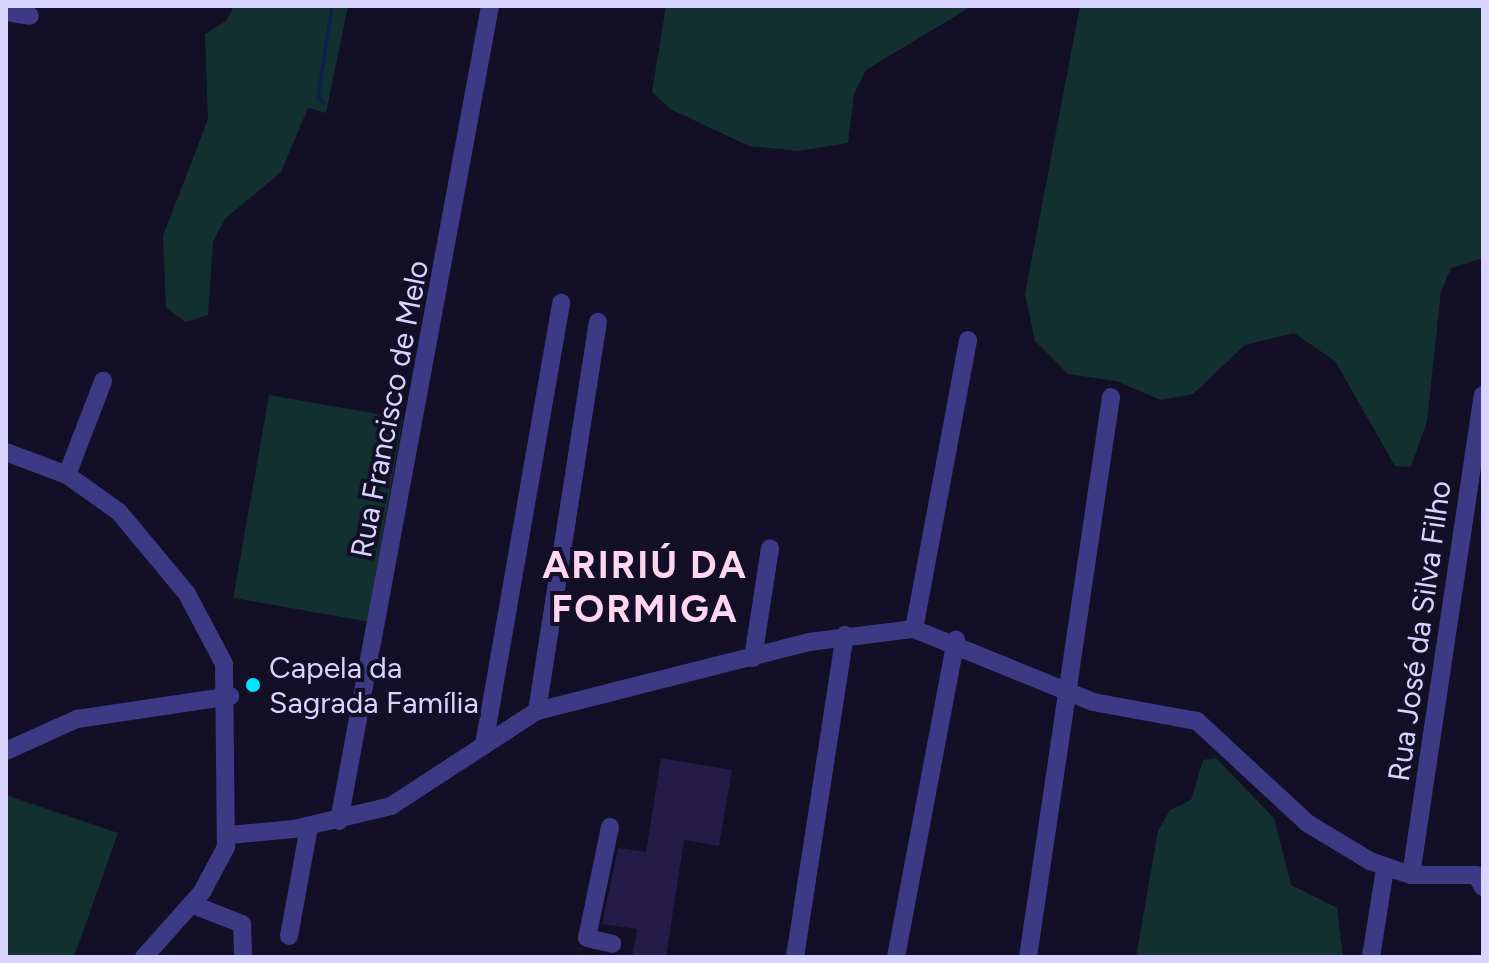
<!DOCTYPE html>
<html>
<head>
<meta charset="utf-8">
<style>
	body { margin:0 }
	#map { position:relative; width:1489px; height:963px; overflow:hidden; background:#130f26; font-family:Figtree,sans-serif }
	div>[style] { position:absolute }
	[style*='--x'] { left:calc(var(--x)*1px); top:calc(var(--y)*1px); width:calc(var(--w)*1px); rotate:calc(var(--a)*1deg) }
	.green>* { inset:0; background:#12302f; transform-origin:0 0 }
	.stream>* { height:4px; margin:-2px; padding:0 2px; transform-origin:2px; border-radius:2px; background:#0c2248 }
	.building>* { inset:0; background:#241b47 }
	.minor>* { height:18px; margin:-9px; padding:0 9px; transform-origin:9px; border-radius:9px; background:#3d3a85 }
	.dots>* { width:22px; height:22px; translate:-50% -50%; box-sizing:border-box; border:4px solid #130f26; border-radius:50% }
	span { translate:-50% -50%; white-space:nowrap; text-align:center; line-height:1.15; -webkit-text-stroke:8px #130f26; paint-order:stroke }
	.street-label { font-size:30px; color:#d9d4ff }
	.poi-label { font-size:30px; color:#d9d4ff }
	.left { translate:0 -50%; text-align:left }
	.district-label { font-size:38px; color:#ffd6f0; font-weight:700; letter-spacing:2px }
	.frame { position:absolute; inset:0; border:8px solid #d9d4ff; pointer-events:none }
</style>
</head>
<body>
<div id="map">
	<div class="green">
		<i style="clip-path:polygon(234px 6px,348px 6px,326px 113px,308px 108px,281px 172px,225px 219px,213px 242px,208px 315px,185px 322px,166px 307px,163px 236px,208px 119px,205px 34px,226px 21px)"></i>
		<i style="clip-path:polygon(666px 6px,972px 6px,866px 70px,854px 94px,848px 143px,798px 151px,749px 146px,670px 109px,652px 92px)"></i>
		<i style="clip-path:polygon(1080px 6px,1483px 6px,1483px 258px,1451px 268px,1441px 292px,1427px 421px,1411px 467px,1395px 466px,1335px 361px,1294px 333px,1245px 345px,1193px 394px,1161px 400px,1116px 381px,1068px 374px,1035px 341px,1025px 294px)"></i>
		<i style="left:269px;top:395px;width:136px;height:206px;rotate:10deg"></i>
		<i style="clip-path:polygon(1216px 758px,1274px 818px,1291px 885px,1337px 908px,1343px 957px,1136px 957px,1158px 831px,1170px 810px,1191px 800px,1203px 760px)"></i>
		<i style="clip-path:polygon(6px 795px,118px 833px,74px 957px,6px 957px)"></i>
	</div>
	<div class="stream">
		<i style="--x:324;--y:103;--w:8;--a:-140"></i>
		<i style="--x:318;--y:98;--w:93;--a:-81.3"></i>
	</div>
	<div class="building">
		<i style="clip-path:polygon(661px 758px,732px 770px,719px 846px,684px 840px,666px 957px,632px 957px,637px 929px,602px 924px,618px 848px,646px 852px)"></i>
	</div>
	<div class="minor">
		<i style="--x:6;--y:12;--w:24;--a:9"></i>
		<i style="--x:6;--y:452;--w:65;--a:20.7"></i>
		<i style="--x:67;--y:475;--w:64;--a:35.4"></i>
		<i style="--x:119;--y:512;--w:107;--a:50.3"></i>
		<i style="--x:187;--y:594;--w:79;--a:62.1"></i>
		<i style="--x:224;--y:664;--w:183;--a:89.4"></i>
		<i style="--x:226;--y:847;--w:51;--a:118.1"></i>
		<i style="--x:202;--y:892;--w:87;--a:131.7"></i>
		<i style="--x:67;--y:475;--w:101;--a:-69"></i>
		<i style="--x:914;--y:629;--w:294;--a:-79.4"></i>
		<i style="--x:753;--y:658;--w:111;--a:-81.2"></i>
		<i style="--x:537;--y:711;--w:394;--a:-81.1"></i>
		<i style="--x:484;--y:745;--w:449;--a:-80.1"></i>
		<i style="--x:6;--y:751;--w:78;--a:-24.3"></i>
		<i style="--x:77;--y:719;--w:155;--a:-8.5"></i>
		<i style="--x:339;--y:821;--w:829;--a:-79.5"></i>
		<i style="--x:610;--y:827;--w:113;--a:101.7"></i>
		<i style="--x:587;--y:938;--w:26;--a:13"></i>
		<i style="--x:229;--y:835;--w:65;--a:-5.3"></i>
		<i style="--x:294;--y:829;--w:100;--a:-13.3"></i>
		<i style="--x:391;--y:806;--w:174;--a:-33.1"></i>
		<i style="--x:537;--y:711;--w:281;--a:-14.2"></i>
		<i style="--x:809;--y:642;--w:106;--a:-7.1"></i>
		<i style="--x:914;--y:629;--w:193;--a:22.2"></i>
		<i style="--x:1093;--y:702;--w:106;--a:10.4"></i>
		<i style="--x:1197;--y:721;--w:150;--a:42.8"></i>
		<i style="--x:1307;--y:823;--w:74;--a:31.1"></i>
		<i style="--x:1370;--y:861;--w:43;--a:18.9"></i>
		<i style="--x:1411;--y:875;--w:65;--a:0"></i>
		<i style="--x:1476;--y:875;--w:14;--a:60"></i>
		<i style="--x:1411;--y:875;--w:485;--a:-81.5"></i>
		<i style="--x:191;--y:904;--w:55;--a:21.4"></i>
		<i style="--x:242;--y:924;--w:33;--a:88"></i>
		<i style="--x:289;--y:936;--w:111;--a:-79.6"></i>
		<i style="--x:795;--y:957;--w:326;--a:-81.2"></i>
		<i style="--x:896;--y:957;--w:323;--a:-79.3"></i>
		<i style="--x:1028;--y:957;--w:566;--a:-81.57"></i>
		<i style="--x:1371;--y:957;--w:89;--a:-81"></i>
	</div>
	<div class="dots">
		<i style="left:253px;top:685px;background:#00e5ff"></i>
	</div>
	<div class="street-label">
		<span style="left:390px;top:409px;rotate:-79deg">Rua Francisco de Melo</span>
		<span style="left:1420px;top:631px;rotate:-82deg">Rua José da Silva Filho</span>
	</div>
	<div class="poi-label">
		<span class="left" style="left:269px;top:685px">Capela da<br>Sagrada Família</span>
	</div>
	<div class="district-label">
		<span style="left:645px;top:588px">ARIRIÚ DA<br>FORMIGA</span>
	</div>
	<div class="frame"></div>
</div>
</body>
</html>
